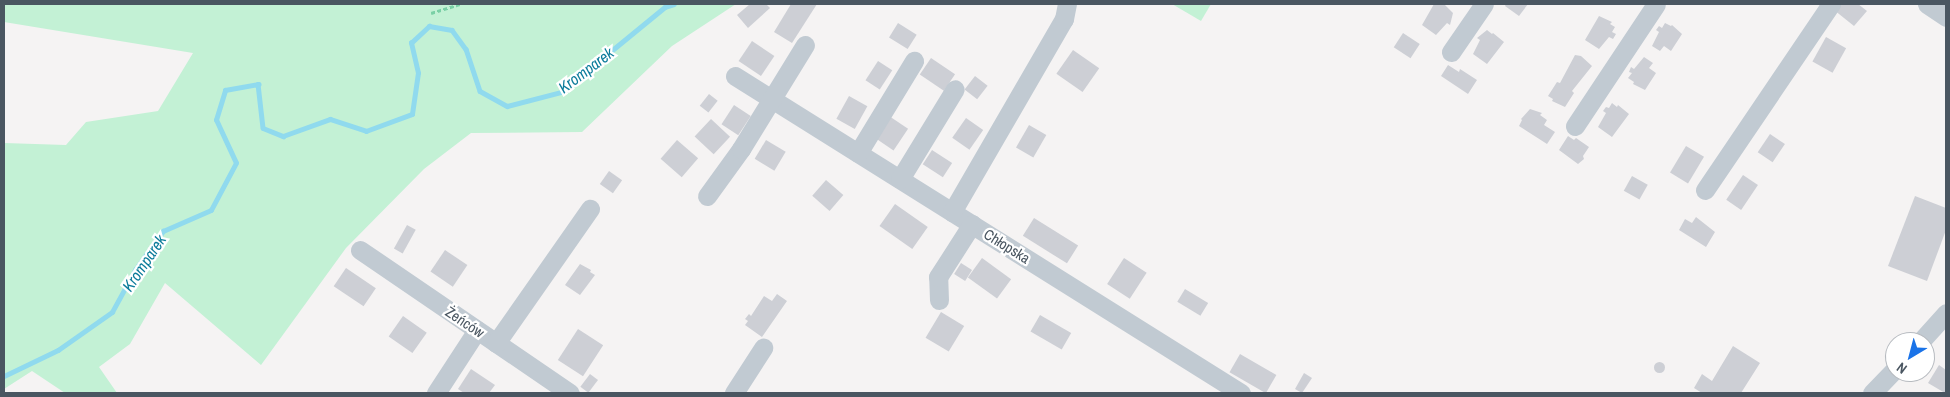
<!DOCTYPE html>
<html>
<head>
<meta charset="utf-8">
<style>
	body { margin:0 }
	#map { position:relative; width:1950px; height:397px; overflow:hidden; background:#f5f3f3; font-family:"Archivo Narrow",sans-serif }
	div>[style] { position:absolute }
	[style*='--x'] { left:calc(var(--x)*1px); top:calc(var(--y)*1px); width:calc(var(--w)*1px); rotate:calc(var(--a)*1deg) }
	.green>* { inset:0; background:#c3f1d5 }
	.stream>* { height:4.5px; margin:-2.25px; padding:0 2.25px; transform-origin:2.25px; border-radius:2.25px; background:#90daee }
	.building>* { inset:0; background:#cdcfd5; transform-origin:0 0 }
	.round { border-radius:50% }
	.path>* { height:2.5px; margin-top:-1.25px; transform-origin:0; background:repeating-linear-gradient(90deg,#7ad0a6 0 4px,transparent 0 6.5px) }
	.minor>* { height:19px; margin:-9.5px; padding:0 9.5px; transform-origin:9.5px; border-radius:9.5px; background:#c1cad2 }
	span { translate:-50% -50%; white-space:nowrap; text-align:center; line-height:1.15; -webkit-text-stroke:4.5px #fff; paint-order:stroke }
	.street-label { font-size:15px; color:#4a5661 }
	.water-label { font-size:16px; color:#0c7c9b; font-style:italic }
	.frame { position:absolute; inset:0; border:5px solid #4a5661; pointer-events:none }
	.north { position:absolute; left:1885px; top:332px; width:50px; height:50px; box-sizing:border-box; background:#fff; border:1px solid #b7bbc0; border-radius:50%; rotate:217deg; font-size:14px; font-weight:700; line-height:20px; text-align:center; color:#4a5661 }
	.north::after { content:''; display:block; margin:auto; width:18px; height:22px; background:#1a73e8; clip-path:polygon(50% 0,100% 100%,50% 72%,0 100%) }
</style>
</head>
<body>
<div id="map">
	<div class="green">
		<i style="clip-path:polygon(4px 4px,736px 4px,672px 46px,582px 132px,471px 133px,424px 169px,346px 248px,261px 365px,165px 283px,130px 344px,99px 367px,117px 393px,65px 393px,32px 371px,4px 389px,4px 143px,66px 145px,86px 122px,158px 111px,193px 53px,4px 22px)"></i>
		<i style="clip-path:polygon(1172px 4px,1211px 4px,1201px 21px)"></i>
	</div>
	<div class="stream">
		<i style="--x:4;--y:376;--w:60;--a:-25.7"></i>
		<i style="--x:58;--y:350;--w:66;--a:-35.1"></i>
		<i style="--x:112;--y:312;--w:48;--a:-61.3"></i>
		<i style="--x:135;--y:270;--w:48;--a:-54.3"></i>
		<i style="--x:163;--y:231;--w:52;--a:-23.6"></i>
		<i style="--x:211;--y:210;--w:53;--a:-62"></i>
		<i style="--x:236;--y:163;--w:47;--a:-114.9"></i>
		<i style="--x:216;--y:120;--w:31;--a:-73"></i>
		<i style="--x:225;--y:90;--w:34;--a:-10"></i>
		<i style="--x:258;--y:84;--w:44;--a:83.5"></i>
		<i style="--x:263;--y:128;--w:22;--a:22"></i>
		<i style="--x:283;--y:136;--w:50;--a:-19.9"></i>
		<i style="--x:330;--y:119;--w:38;--a:18"></i>
		<i style="--x:366;--y:131;--w:49;--a:-20.3"></i>
		<i style="--x:412;--y:114;--w:41;--a:-81.7"></i>
		<i style="--x:418;--y:73;--w:31;--a:-103"></i>
		<i style="--x:411;--y:43;--w:25;--a:-43"></i>
		<i style="--x:429;--y:26;--w:23;--a:10"></i>
		<i style="--x:452;--y:30;--w:24;--a:54"></i>
		<i style="--x:466;--y:49;--w:44;--a:71.6"></i>
		<i style="--x:480;--y:91;--w:31;--a:29"></i>
		<i style="--x:507;--y:106;--w:56;--a:-14.5"></i>
		<i style="--x:561;--y:92;--w:134;--a:-39.3"></i>
		<i style="--x:665;--y:7;--w:9;--a:-18"></i>
	</div>
	<div class="building">
		<i style="clip-path:polygon(750px 4px,766px 4px,770px 8px,748px 28px,737px 15px)"></i>
		<i style="clip-path:polygon(791px 4px,817px 4px,792px 43px,774px 32px)"></i>
		<i style="clip-path:polygon(1434px 4px,1444px 4px,1453px 13px,1450px 25px,1447px 23px,1436px 35px,1422px 25px)"></i>
		<i style="clip-path:polygon(1506px 4px,1528px 4px,1519px 16px,1505px 6px)"></i>
		<i style="clip-path:polygon(1838px 4px,1858px 4px,1867px 11px,1854px 26px,1834px 10px)"></i>
		<i style="clip-path:polygon(1599px 16px,1612px 22px,1610px 24px,1615px 27px,1612px 32px,1616px 34px,1613px 39px,1609px 37px,1599px 49px,1585px 40px)"></i>
		<i style="left:898px;top:23px;width:22px;height:17px;rotate:32deg"></i>
		<i style="clip-path:polygon(1665px 23px,1671px 26px,1672px 25px,1682px 34px,1671px 51px,1664px 46px,1660px 51px,1652px 46px,1659px 32px,1656px 30px,1659px 26px,1662px 28px)"></i>
		<i style="clip-path:polygon(1487px 30px,1492px 34px,1493px 33px,1504px 42px,1487px 64px,1473px 54px,1480px 40px,1477px 38px)"></i>
		<i style="left:1403px;top:33px;width:20px;height:17px;rotate:33deg"></i>
		<i style="left:1826px;top:37px;width:23px;height:28px;rotate:29deg"></i>
		<i style="left:752px;top:41px;width:27px;height:24px;rotate:34deg"></i>
		<i style="left:1073px;top:50px;width:32px;height:29px;rotate:35deg"></i>
		<i style="clip-path:polygon(1575px 55px,1581px 56px,1592px 66px,1572px 91px,1574px 93px,1565px 107px,1552px 101px,1553px 99px,1548px 96px,1557px 82px,1560px 83px)"></i>
		<i style="clip-path:polygon(1644px 57px,1653px 63px,1649px 68px,1656px 73px,1645px 90px,1633px 84px,1634px 82px,1628px 78px,1632px 73px,1629px 72px,1631px 67px,1634px 69px)"></i>
		<i style="left:931px;top:58px;width:29px;height:20px;rotate:34deg"></i>
		<i style="left:878px;top:61px;width:17px;height:23px;rotate:33deg"></i>
		<i style="clip-path:polygon(1448px 65px,1459px 72px,1460px 69px,1477px 80px,1468px 94px,1441px 76px)"></i>
		<i style="left:975px;top:76px;width:16px;height:17px;rotate:38deg"></i>
		<i style="left:709px;top:94px;width:11px;height:15px;rotate:38deg"></i>
		<i style="left:849px;top:96px;width:21px;height:26px;rotate:29deg"></i>
		<i style="clip-path:polygon(1612px 103px,1617px 107px,1618px 105px,1629px 114px,1612px 137px,1598px 127px,1606px 113px,1603px 111px,1606px 107px,1609px 108px)"></i>
		<i style="left:734px;top:105px;width:20px;height:23px;rotate:33deg"></i>
		<i style="clip-path:polygon(1530px 109px,1542px 113px,1540px 115px,1547px 120px,1544px 125px,1555px 132px,1547px 144px,1519px 126px,1522px 120px,1521px 119px)"></i>
		<i style="left:889px;top:116px;width:23px;height:26px;rotate:34deg"></i>
		<i style="left:966px;top:118px;width:21px;height:24px;rotate:35deg"></i>
		<i style="left:711px;top:119px;width:26px;height:24px;rotate:43deg"></i>
		<i style="left:1029px;top:125px;width:20px;height:26px;rotate:30deg"></i>
		<i style="left:1770px;top:134px;width:18px;height:22px;rotate:34deg"></i>
		<i style="clip-path:polygon(1568px 136px,1574px 140px,1576px 138px,1589px 147px,1583px 156px,1584px 159px,1578px 164px,1559px 150px)"></i>
		<i style="left:677px;top:140px;width:28px;height:25px;rotate:41deg"></i>
		<i style="left:766px;top:140px;width:23px;height:22px;rotate:31deg"></i>
		<i style="left:1686px;top:146px;width:21px;height:31px;rotate:31deg"></i>
		<i style="left:932px;top:150px;width:24px;height:17px;rotate:33deg"></i>
		<i style="left:609px;top:171px;width:16px;height:16px;rotate:35deg"></i>
		<i style="left:1743px;top:175px;width:18px;height:30px;rotate:34deg"></i>
		<i style="left:1632px;top:176px;width:18px;height:17px;rotate:29deg"></i>
		<i style="left:826px;top:180px;width:23px;height:21px;rotate:41deg"></i>
		<i style="clip-path:polygon(1915px 196px,1946px 208px,1946px 230px,1927px 281px,1888px 266px)"></i>
		<i style="left:895px;top:204px;width:40px;height:27px;rotate:35deg"></i>
		<i style="clip-path:polygon(1696px 217px,1715px 232px,1706px 247px,1679px 230px,1685px 219px,1692px 223px)"></i>
		<i style="left:1034px;top:218px;width:52px;height:21px;rotate:32deg"></i>
		<i style="left:407px;top:225px;width:10px;height:27px;rotate:29deg"></i>
		<i style="left:445px;top:250px;width:27px;height:26px;rotate:34deg"></i>
		<i style="left:982px;top:258px;width:36px;height:24px;rotate:36deg"></i>
		<i style="left:1124px;top:258px;width:27px;height:31px;rotate:33deg"></i>
		<i style="left:961px;top:263px;width:13px;height:13px;rotate:32deg"></i>
		<i style="clip-path:polygon(580px 264px,591px 270px,590px 272px,595px 275px,580px 295px,565px 285px)"></i>
		<i style="left:346px;top:268px;width:36px;height:22px;rotate:34deg"></i>
		<i style="left:1185px;top:289px;width:27px;height:15px;rotate:31deg"></i>
		<i style="clip-path:polygon(777px 294px,787px 301px,762px 337px,745px 325px,748px 321px,745px 319px,749px 314px,751px 316px,764px 296px,772px 301px)"></i>
		<i style="left:941px;top:312px;width:27px;height:30px;rotate:31deg"></i>
		<i style="left:1040px;top:315px;width:36px;height:19px;rotate:30deg"></i>
		<i style="left:403px;top:316px;width:29px;height:25px;rotate:35deg"></i>
		<i style="left:578px;top:329px;width:30px;height:37px;rotate:33deg"></i>
		<i style="clip-path:polygon(1733px 346px,1760px 363px,1741px 393px,1702px 393px,1694px 388px,1702px 374px,1712px 381px)"></i>
		<i style="left:1240px;top:354px;width:42px;height:21px;rotate:30deg"></i>
		<i class="round" style="left:1653.5px;top:361.5px;width:11px;height:11px"></i>
		<i style="clip-path:polygon(1939px 365px,1946px 370px,1945px 393px,1928px 383px)"></i>
		<i style="clip-path:polygon(471px 369px,495px 385px,489px 393px,464px 393px,458px 389px)"></i>
		<i style="clip-path:polygon(1304px 373px,1312px 378px,1302px 393px,1295px 389px)"></i>
		<i style="left:590px;top:374px;width:10px;height:16px;rotate:37deg"></i>
	</div>
	<div class="path">
		<i style="--x:431;--y:13;--w:31;--a:-17"></i>
	</div>
	<div class="minor">
		<i style="--x:1927;--y:4;--w:23;--a:34"></i>
		<i style="--x:1451;--y:52;--w:58;--a:-55.5"></i>
		<i style="--x:735;--y:76;--w:597;--a:32.07"></i>
		<i style="--x:1575;--y:126;--w:146;--a:-56.4"></i>
		<i style="--x:858;--y:153;--w:108;--a:-58.7"></i>
		<i style="--x:900;--y:179;--w:105;--a:-58.6"></i>
		<i style="--x:1705;--y:190;--w:225;--a:-55.9"></i>
		<i style="--x:707;--y:196;--w:58;--a:-54.1"></i>
		<i style="--x:741;--y:149;--w:122;--a:-58.4"></i>
		<i style="--x:952;--y:212;--w:223;--a:-59.9"></i>
		<i style="--x:1064;--y:19;--w:15;--a:-79"></i>
		<i style="--x:360;--y:250;--w:254;--a:34.3"></i>
		<i style="--x:939;--y:300;--w:23;--a:-92"></i>
		<i style="--x:938;--y:277;--w:63;--a:-57.3"></i>
		<i style="--x:1920;--y:342;--w:39;--a:-48"></i>
		<i style="--x:496;--y:343;--w:164;--a:-55"></i>
		<i style="--x:436;--y:393;--w:75;--a:-56.9"></i>
		<i style="--x:734;--y:393;--w:54;--a:-57.2"></i>
		<i style="--x:1872;--y:393;--w:33;--a:-46"></i>
	</div>
	<div class="street-label">
		<span style="left:1007px;top:246px;rotate:32deg">Chłopska</span>
		<span style="left:465px;top:322px;rotate:34deg">Żeńców</span>
	</div>
	<div class="water-label">
		<span style="left:586px;top:70px;rotate:-37deg">Kromparek</span>
		<span style="left:144px;top:263px;rotate:-56deg">Kromparek</span>
	</div>
	<div class="frame"></div>
	<div class="north">N</div>
</div>
</body>
</html>
